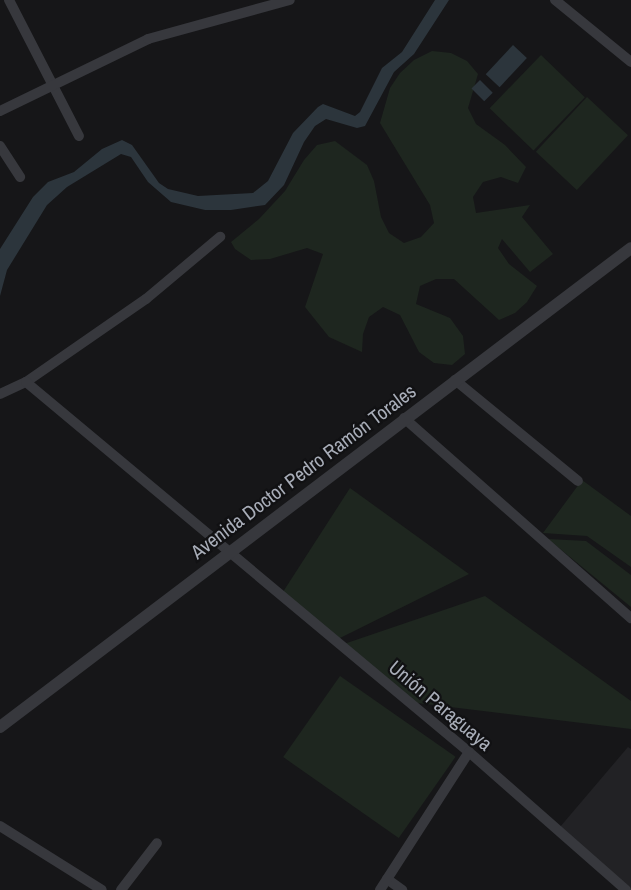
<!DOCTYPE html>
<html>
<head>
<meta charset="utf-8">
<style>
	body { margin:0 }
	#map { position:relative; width:631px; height:890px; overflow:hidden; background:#161618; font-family:"Archivo Narrow",sans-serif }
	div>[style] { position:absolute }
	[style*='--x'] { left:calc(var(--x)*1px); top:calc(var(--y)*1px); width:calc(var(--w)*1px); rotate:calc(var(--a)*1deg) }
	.built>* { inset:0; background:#222225 }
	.green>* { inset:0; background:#1e261f; transform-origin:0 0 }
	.water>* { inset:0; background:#2c353c; transform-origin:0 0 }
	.minor>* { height:10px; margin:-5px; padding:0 5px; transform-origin:5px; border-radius:5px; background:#37383d }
	.tertiary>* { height:12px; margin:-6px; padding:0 6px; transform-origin:6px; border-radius:6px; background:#37383d }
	span { translate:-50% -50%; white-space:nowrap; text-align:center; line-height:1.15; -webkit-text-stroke:4.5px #111113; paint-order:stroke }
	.street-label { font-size:20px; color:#a8adb8 }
</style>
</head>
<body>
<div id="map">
	<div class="built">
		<i style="clip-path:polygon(628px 747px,631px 749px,631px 890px,560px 827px)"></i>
	</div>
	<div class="green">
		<i style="clip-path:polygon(432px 51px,451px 53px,467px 61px,478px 74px,468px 108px,476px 124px,505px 145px,526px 167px,518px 183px,501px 177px,483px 182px,473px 197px,476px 213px,530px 205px,522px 217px,553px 254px,530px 272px,502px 239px,498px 248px,509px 264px,537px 286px,527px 302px,515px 313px,499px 320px,454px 279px,436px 279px,420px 286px,416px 304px,450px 318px,463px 336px,465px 354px,452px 365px,434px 363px,419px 352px,400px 315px,383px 307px,369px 317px,363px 334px,362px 352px,329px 337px,305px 307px,323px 254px,307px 248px,270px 259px,251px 260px,235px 249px,231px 242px,259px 219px,285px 191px,304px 160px,317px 145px,335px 141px,367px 165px,374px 181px,381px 217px,389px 233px,404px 243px,421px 237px,434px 223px,430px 205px,380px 123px,390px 88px,400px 73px,414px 60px)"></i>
		<i style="left:541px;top:55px;width:61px;height:74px;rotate:44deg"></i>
		<i style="left:587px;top:97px;width:56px;height:75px;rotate:43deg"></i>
		<i style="clip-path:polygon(582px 480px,631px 516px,631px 567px,587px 536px,543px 533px)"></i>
		<i style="clip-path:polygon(350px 488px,469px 574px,336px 640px,281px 595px)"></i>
		<i style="clip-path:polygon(548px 539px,586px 541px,631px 575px,631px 607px)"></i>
		<i style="clip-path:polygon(485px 596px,631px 701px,631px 729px,409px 702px,341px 645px)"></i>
		<i style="left:340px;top:676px;width:141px;height:99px;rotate:35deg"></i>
	</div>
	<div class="water">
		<i style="clip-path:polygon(435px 0,449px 0,414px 54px,394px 72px,365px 126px,357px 128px,326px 119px,315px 126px,304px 142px,284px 185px,265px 205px,231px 210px,205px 210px,171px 202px,148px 182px,131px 157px,121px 154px,67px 187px,47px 205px,7px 270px,0 296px,0 249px,33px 197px,48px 182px,74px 172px,102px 149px,122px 140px,132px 145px,159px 183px,168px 189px,198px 196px,253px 193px,268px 181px,293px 133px,318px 107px,323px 104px,355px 116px,360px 112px,382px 68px,402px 52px)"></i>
		<i style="left:513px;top:45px;width:19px;height:40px;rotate:43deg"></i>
		<i style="left:480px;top:80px;width:18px;height:12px;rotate:45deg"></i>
	</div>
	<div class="minor">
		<i style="--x:9;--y:0;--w:153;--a:62.8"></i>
		<i style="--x:555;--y:0;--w:98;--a:39.2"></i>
		<i style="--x:0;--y:111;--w:165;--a:-25.9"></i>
		<i style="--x:148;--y:39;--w:147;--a:-15.4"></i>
		<i style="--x:0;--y:146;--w:37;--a:57"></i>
		<i style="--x:455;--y:380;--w:159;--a:39.4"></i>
		<i style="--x:26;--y:382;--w:146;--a:-34.7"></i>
		<i style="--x:146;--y:299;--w:97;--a:-40"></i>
		<i style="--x:0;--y:394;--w:29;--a:-25"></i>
		<i style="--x:26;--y:382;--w:577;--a:39.87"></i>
		<i style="--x:469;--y:752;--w:209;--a:41.3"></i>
		<i style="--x:404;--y:418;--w:303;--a:41.4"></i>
		<i style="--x:0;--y:826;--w:120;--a:32.1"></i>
		<i style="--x:387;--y:879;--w:19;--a:36"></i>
		<i style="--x:121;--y:890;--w:59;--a:-52.5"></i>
		<i style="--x:380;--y:890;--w:164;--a:-57.2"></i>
	</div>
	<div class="tertiary">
		<i style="--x:0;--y:727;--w:792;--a:-37.2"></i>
	</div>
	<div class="street-label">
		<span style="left:303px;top:471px;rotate:-37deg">Avenida Doctor Pedro Ramón Torales</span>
		<span style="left:441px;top:705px;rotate:40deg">Unión Paraguaya</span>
	</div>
</div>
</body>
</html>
